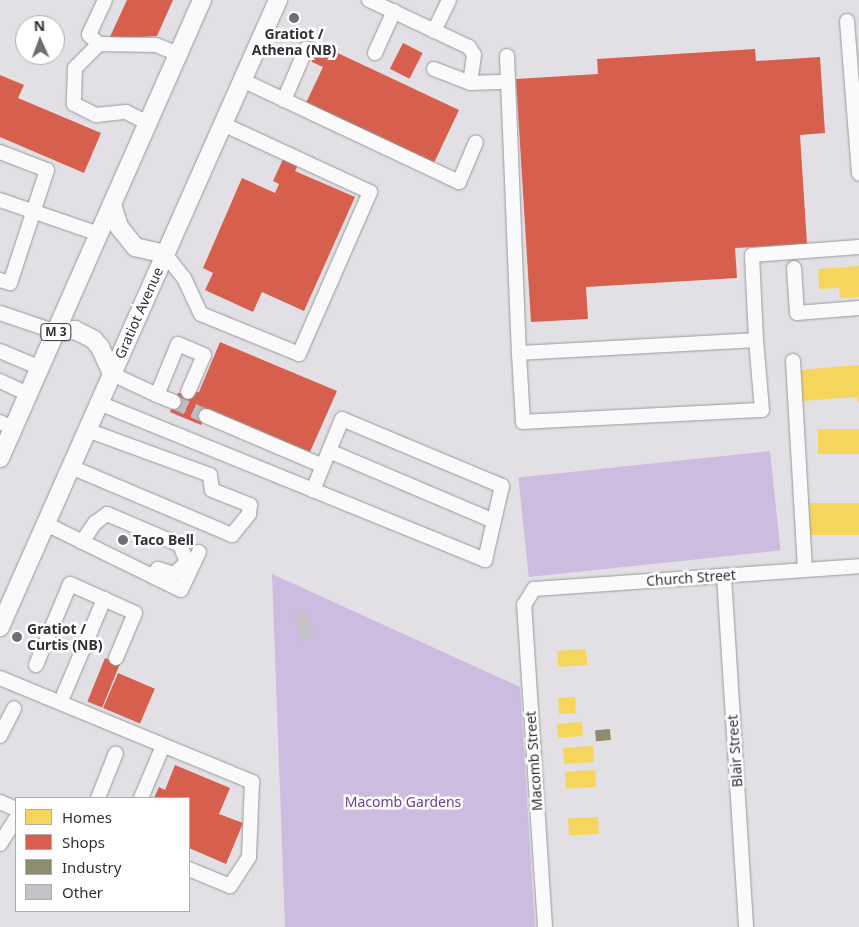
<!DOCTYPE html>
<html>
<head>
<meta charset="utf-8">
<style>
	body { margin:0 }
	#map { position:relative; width:859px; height:927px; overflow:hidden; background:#e2e0e5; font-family:"Noto Sans",sans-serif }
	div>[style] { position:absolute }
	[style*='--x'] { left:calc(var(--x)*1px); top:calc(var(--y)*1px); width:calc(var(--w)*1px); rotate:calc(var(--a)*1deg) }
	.green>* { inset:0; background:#cbbce0; transform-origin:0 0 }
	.homes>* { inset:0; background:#f6d55c; transform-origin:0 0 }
	.shops>* { inset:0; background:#d6604d; transform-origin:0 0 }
	.industry>* { inset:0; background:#8c8c6e; transform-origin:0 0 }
	.building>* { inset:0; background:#c5c3c8; transform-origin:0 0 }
	.minor-tunnel>* { height:14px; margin-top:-7px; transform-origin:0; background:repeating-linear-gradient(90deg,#bfbdc2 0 14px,transparent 0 21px) }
	.roads { filter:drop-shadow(0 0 1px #9a989c) drop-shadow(0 0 1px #9a989c) }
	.minor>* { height:14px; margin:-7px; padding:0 7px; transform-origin:7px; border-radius:7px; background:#fbfafb }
	.major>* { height:18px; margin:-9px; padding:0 9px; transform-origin:9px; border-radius:9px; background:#fbfafb }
	.dots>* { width:14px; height:14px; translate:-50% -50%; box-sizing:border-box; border:2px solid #fff; border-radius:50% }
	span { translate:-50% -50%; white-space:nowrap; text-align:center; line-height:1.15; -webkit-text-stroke:5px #fff; paint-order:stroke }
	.shield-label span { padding:1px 4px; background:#fff; border:1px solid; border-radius:4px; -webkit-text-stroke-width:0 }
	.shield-label { font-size:12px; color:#323034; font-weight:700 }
	.poi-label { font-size:14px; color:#323034; font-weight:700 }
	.left { translate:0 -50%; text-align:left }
	.street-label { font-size:14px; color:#323034 }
	.park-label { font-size:14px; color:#674193 }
	.legend { position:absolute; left:15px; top:797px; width:175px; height:115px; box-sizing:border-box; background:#fff; border:1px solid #adacae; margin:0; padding:6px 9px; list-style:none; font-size:15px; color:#323034 }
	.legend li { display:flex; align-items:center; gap:10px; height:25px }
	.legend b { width:25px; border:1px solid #adacae }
	.north { position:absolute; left:15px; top:15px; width:50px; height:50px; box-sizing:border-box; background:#fff; border:1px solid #adacae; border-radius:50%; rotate:358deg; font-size:14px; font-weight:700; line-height:20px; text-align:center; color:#323034 }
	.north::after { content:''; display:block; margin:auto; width:18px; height:22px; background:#706e72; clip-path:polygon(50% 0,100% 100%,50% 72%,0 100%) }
</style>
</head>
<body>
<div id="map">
	<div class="green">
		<i style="left:770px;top:451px;width:100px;height:253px;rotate:84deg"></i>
		<i style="clip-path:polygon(272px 574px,520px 687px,535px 927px,285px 927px)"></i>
	</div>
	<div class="homes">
		<i style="clip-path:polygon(859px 266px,859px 297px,840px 298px,839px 288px,819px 289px,818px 269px)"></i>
		<i style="clip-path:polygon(859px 365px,859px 405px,857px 397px,802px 401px,799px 370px)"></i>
		<i style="left:859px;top:429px;width:25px;height:41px;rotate:90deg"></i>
		<i style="left:859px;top:503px;width:32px;height:50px;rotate:90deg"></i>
		<i style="left:586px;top:649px;width:16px;height:29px;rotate:86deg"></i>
		<i style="left:575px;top:697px;width:16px;height:17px;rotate:86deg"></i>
		<i style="left:582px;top:722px;width:14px;height:25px;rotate:86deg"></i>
		<i style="left:593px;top:746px;width:16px;height:30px;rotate:86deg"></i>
		<i style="left:595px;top:770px;width:17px;height:30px;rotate:87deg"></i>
		<i style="left:598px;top:817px;width:17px;height:30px;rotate:87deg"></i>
	</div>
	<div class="shops">
		<i style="clip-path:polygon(127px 0,173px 0,157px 36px,109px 39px)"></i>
		<i style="clip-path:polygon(310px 40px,459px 110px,433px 165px,305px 105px,323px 67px,312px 62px)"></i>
		<i style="left:403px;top:43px;width:22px;height:29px;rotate:27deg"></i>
		<i style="clip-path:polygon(755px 49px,756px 61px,820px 57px,825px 133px,800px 135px,807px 244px,735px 248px,737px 278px,586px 287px,588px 319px,531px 322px,516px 79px,598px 74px,597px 59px)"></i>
		<i style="clip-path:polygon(0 75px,24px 85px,18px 98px,101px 133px,84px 173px,0 137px)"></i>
		<i style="clip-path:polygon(284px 157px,299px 163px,295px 171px,355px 197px,304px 311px,262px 292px,253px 312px,205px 290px,213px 273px,203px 268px,242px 178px,275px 193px,279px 184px,273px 181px)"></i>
		<i style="clip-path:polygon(220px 342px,337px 391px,310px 452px,209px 409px,201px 425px,170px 412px,178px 393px,199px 392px)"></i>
		<i style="left:105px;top:658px;width:16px;height:47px;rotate:22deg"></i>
		<i style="left:118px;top:673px;width:40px;height:38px;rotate:23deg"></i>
		<i style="clip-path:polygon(175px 765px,230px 788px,219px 814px,243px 823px,226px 864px,189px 848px,189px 798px,154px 798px,159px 787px,165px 790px)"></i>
	</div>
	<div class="industry">
		<i style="left:610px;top:729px;width:11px;height:15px;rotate:85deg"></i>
	</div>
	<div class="building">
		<i style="left:307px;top:612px;width:26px;height:13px;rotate:72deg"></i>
	</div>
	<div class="minor-tunnel">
		<i style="--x:174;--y:402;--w:35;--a:24"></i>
	</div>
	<div class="roads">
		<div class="minor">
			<i style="--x:105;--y:0;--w:38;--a:115"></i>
			<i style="--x:89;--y:35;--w:13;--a:42"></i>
			<i style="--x:99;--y:44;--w:57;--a:1"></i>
			<i style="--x:156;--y:45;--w:24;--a:22"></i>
			<i style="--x:369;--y:0;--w:110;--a:25.2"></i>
			<i style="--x:469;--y:47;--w:9;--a:58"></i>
			<i style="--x:474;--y:55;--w:28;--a:98"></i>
			<i style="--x:470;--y:83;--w:36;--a:-2"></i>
			<i style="--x:847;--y:21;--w:153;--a:85.5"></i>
			<i style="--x:434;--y:31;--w:34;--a:-64"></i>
			<i style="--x:99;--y:44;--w:34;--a:135"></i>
			<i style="--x:75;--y:68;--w:36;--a:92"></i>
			<i style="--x:74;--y:104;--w:25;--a:27"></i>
			<i style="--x:96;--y:115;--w:30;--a:-6"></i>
			<i style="--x:126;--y:112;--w:25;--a:27"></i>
			<i style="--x:375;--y:53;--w:46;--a:-65.7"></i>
			<i style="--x:507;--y:56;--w:297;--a:87.7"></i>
			<i style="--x:519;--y:353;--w:237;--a:-3.1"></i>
			<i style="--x:756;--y:340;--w:85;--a:-92.7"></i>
			<i style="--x:752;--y:255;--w:107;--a:-4.3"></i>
			<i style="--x:434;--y:69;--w:39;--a:21"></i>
			<i style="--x:242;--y:80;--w:240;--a:25.2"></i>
			<i style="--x:459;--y:182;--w:43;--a:-67"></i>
			<i style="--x:284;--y:100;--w:56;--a:-66.7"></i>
			<i style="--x:0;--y:152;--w:50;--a:21"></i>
			<i style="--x:47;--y:170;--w:119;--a:108.1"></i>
			<i style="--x:10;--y:283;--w:10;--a:-163"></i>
			<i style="--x:0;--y:200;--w:105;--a:19"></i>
			<i style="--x:165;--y:254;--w:31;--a:52"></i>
			<i style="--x:184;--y:278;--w:40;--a:65"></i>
			<i style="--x:201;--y:314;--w:106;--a:22.2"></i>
			<i style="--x:299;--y:354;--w:177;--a:-66.3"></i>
			<i style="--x:370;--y:192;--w:162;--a:-155.2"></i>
			<i style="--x:794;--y:268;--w:45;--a:86.2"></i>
			<i style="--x:797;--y:313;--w:62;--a:-4.6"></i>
			<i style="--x:0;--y:313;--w:59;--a:18.7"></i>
			<i style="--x:0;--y:351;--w:43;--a:23"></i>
			<i style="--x:519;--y:353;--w:69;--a:86.7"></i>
			<i style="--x:523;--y:422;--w:239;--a:-2.9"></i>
			<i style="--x:762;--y:410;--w:70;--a:-94.9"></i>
			<i style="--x:793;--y:361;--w:209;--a:86.7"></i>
			<i style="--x:112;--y:374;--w:50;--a:25"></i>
			<i style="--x:157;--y:395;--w:55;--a:-67.6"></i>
			<i style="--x:178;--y:344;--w:28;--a:23"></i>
			<i style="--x:204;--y:355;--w:40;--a:113.4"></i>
			<i style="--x:0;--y:381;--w:31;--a:25"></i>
			<i style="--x:157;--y:395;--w:18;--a:22"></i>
			<i style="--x:99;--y:403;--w:231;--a:22.1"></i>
			<i style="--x:313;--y:490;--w:186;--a:22.1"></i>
			<i style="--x:485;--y:560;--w:76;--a:-77.1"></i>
			<i style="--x:502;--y:486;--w:173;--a:-157.3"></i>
			<i style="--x:342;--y:419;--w:77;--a:112.2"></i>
			<i style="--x:206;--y:416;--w:127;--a:23.1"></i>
			<i style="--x:0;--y:422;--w:14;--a:25"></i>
			<i style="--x:329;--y:451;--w:179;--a:23"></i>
			<i style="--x:71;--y:467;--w:175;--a:22.9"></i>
			<i style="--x:232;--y:535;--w:27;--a:-51"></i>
			<i style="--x:249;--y:514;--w:9;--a:-84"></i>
			<i style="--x:250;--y:505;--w:41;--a:-158.5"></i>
			<i style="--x:212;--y:490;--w:15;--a:-98"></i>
			<i style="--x:210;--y:475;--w:131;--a:-159.9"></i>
			<i style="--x:46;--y:524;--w:150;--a:26.1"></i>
			<i style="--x:181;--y:590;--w:42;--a:-64.7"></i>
			<i style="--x:82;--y:542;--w:23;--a:-56"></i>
			<i style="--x:95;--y:523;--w:15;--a:-37"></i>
			<i style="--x:107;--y:514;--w:79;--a:23"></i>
			<i style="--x:180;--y:545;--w:18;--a:68"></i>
			<i style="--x:187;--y:562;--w:18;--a:137"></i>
			<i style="--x:174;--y:574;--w:17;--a:-163"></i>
			<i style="--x:158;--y:569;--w:9;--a:122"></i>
			<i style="--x:724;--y:576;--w:352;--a:86.4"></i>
			<i style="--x:36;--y:665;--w:88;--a:-67.2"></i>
			<i style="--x:70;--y:584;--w:71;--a:24"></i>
			<i style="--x:135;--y:613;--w:49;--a:112.9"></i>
			<i style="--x:0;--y:678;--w:273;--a:22.4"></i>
			<i style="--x:252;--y:782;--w:75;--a:92.3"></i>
			<i style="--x:249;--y:857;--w:35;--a:123"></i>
			<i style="--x:230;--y:886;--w:44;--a:-157.5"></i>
			<i style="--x:61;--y:701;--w:111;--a:-67.1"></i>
			<i style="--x:0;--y:736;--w:31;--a:-63"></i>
			<i style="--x:98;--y:798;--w:48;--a:-68.2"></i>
			<i style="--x:141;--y:798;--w:56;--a:-67.1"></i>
			<i style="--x:0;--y:802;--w:17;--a:24"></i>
			<i style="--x:0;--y:844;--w:31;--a:-58"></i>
			<i style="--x:545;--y:927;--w:323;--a:-93.7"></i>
			<i style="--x:524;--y:605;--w:19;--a:-58"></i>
			<i style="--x:534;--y:589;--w:326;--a:-4"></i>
		</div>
		<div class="major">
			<i style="--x:112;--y:205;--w:23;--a:72"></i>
			<i style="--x:119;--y:227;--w:26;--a:51"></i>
			<i style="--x:135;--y:247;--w:31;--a:13"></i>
			<i style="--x:56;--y:332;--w:19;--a:-6"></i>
			<i style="--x:75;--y:330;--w:20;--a:27"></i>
			<i style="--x:93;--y:339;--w:11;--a:49"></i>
			<i style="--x:100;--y:347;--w:30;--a:66"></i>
			<i style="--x:0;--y:458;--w:501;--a:-66.2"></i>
			<i style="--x:0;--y:627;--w:686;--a:-66.09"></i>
		</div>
	</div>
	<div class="dots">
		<i style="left:294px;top:18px;background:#706e72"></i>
		<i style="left:123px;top:540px;background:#706e72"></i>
		<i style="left:17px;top:637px;background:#706e72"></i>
	</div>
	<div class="shield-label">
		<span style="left:56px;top:332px">M 3</span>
	</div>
	<div class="poi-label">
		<span style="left:294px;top:42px">Gratiot /<br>Athena (NB)</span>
		<span class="left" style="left:133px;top:540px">Taco Bell</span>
		<span class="left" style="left:27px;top:637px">Gratiot /<br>Curtis (NB)</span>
	</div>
	<div class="street-label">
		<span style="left:139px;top:313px;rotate:-66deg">Gratiot Avenue</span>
		<span style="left:691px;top:578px;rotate:-4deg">Church Street</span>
		<span style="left:735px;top:751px;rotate:-94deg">Blair Street</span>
		<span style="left:534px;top:761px;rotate:-94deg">Macomb Street</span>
	</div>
	<div class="park-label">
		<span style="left:403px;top:802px">Macomb Gardens</span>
	</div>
	<ul class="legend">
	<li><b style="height:14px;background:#f6d55c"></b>Homes</li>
	<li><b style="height:14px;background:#d6604d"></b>Shops</li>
	<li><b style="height:14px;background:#8c8c6e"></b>Industry</li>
	<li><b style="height:14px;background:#c5c3c8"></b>Other</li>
	</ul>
	<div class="north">N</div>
</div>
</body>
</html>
